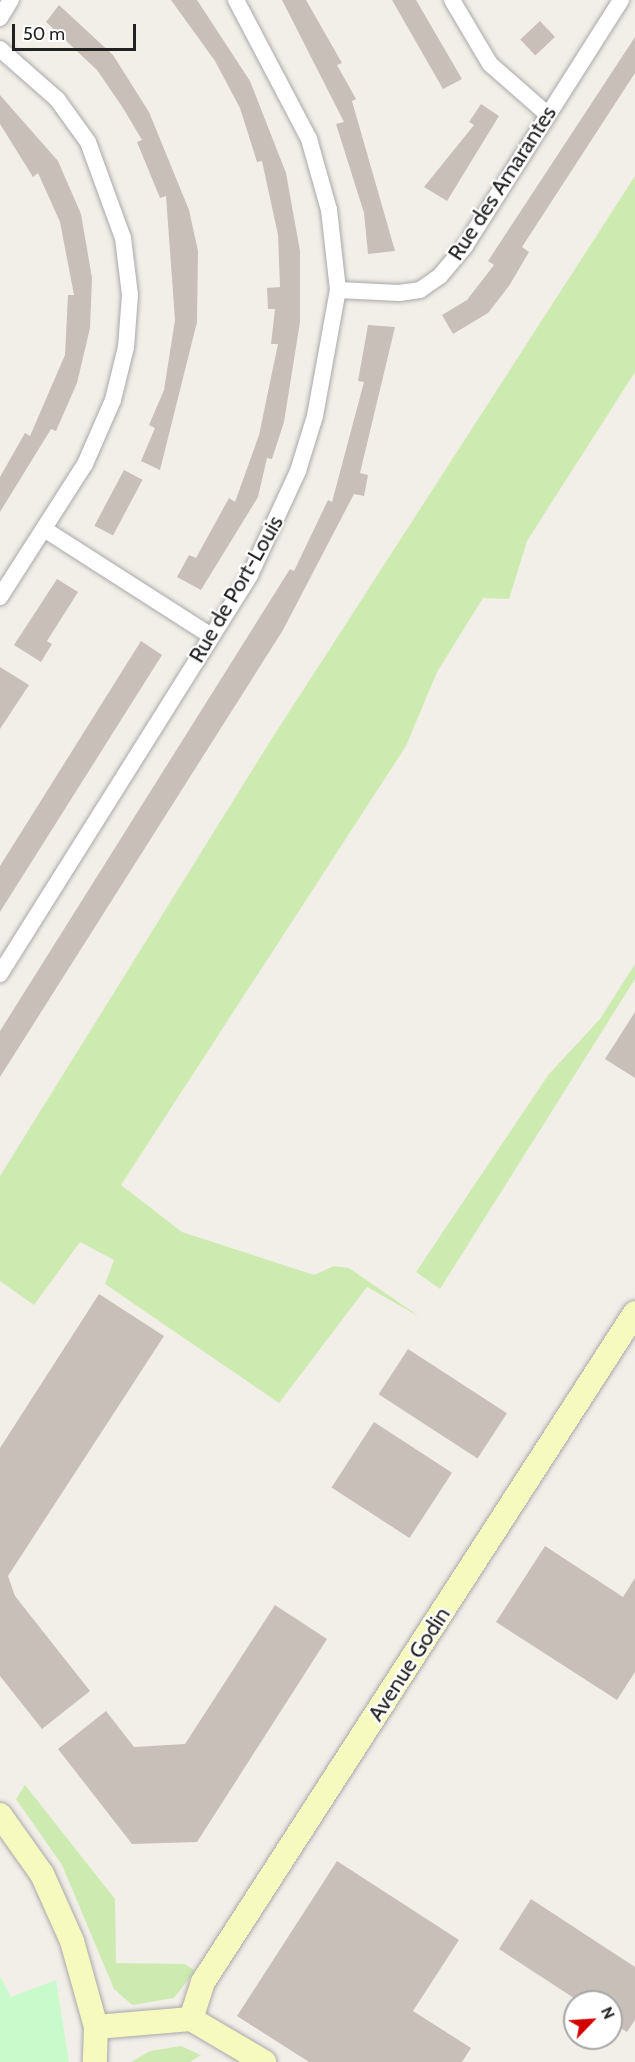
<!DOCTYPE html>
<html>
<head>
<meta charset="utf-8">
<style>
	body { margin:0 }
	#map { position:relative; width:635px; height:2062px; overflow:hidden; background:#f2efe9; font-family:Cabin,sans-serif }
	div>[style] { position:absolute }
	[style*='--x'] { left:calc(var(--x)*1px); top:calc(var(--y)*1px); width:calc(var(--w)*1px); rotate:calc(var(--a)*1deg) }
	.grass>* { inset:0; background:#cdebb0 }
	.park>* { inset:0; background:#c8facc }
	.building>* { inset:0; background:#c7bfb8; transform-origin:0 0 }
	.roads { filter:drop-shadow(0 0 2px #a9a9a9) drop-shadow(0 0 2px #a9a9a9) }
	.street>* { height:16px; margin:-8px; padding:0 8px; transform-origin:8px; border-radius:8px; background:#fff }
	.secondary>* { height:24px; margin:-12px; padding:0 12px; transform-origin:12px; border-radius:12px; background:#f7fabf }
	span { translate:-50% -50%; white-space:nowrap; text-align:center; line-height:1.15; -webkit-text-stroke:4.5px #fff; paint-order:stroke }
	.street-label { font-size:22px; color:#222 }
	.north { position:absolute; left:563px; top:1990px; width:60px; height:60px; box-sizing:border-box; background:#fff; border:2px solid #a7a7a7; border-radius:50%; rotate:65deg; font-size:16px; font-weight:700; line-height:24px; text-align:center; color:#222 }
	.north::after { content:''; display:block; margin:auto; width:21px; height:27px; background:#d40000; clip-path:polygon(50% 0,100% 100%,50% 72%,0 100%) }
	.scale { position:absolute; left:12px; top:24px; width:124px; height:27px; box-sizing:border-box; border:3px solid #222; border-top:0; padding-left:8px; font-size:18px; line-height:21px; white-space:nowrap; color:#222; -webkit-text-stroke:4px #fff; paint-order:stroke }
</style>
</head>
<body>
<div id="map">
	<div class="grass">
		<i style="clip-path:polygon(635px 176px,635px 372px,527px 541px,509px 599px,483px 598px,437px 672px,406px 746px,121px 1185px,182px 1232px,314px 1275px,334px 1266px,349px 1268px,420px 1317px,367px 1287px,279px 1403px,105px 1284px,114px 1260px,80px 1242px,34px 1305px,0 1281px,0 1176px,269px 743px)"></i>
		<i style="clip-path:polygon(635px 964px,635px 979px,440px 1289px,416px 1272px,549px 1074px,600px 1019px)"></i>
		<i style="clip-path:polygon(25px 1785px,115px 1899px,116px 1963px,185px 1964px,195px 1971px,174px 1998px,132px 2005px,114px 1989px,62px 1865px,16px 1799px)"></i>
		<i style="clip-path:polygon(181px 2046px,201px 2055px,190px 2062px,131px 2062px,150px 2051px)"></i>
	</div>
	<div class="park">
		<i style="clip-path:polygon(0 1976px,11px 1997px,56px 1980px,69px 2062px,0 2062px)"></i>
	</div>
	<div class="building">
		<i style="clip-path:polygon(171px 0,197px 0,250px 81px,286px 173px,300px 251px,300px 322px,284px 422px,272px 459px,267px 458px,258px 497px,201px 590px,177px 577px,189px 555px,196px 558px,229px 498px,235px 502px,259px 435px,278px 344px,271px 344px,275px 309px,268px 309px,267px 288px,280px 287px,278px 235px,262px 161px,257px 162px,240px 108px,215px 61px)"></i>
		<i style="clip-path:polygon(282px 0,306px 0,342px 63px,337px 65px,356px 99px,352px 101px,395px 251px,368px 254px,364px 213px,336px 124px,344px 122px)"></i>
		<i style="clip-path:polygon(392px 0,416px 0,462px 79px,443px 89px)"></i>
		<i style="clip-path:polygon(59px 5px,113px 55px,149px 112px,189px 210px,198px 251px,197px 322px,160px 470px,141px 461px,155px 428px,149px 425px,164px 390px,175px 320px,166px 196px,160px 198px,137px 142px,142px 140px,123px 108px,97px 70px,46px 22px)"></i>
		<i style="left:540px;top:21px;width:22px;height:27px;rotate:47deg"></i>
		<i style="clip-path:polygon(635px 37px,635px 73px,522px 247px,529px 252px,509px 286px,488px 313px,453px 334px,442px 315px,467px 300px,494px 265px,488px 261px)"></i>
		<i style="clip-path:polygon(0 95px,58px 161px,81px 214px,92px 278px,90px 328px,77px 383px,56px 431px,51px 429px,0 512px,0 477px,25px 433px,30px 436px,65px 355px,68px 295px,74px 295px,60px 222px,38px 173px,33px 177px,0 124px)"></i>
		<i style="clip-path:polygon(481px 104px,499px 116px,447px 201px,424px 187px,474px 125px,469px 122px)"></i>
		<i style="clip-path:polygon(368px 325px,395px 327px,360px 473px,368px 475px,364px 496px,354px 494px,283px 630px,0 1077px,0 1031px,290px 569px,294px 571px,328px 500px,332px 502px,364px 382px,358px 381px)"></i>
		<i style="left:124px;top:470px;width:21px;height:63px;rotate:28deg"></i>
		<i style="clip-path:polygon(57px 579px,78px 592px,47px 641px,52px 644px,41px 662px,14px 645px)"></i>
		<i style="clip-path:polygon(141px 641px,162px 655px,0 912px,0 866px)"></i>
		<i style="clip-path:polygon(0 667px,29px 685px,0 729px)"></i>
		<i style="clip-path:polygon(635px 1012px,635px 1078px,605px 1059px)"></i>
		<i style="clip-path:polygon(99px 1294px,164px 1336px,8px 1576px,15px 1596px,90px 1691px,42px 1729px,0 1676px,0 1448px)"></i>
		<i style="left:408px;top:1349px;width:118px;height:54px;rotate:33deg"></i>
		<i style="left:374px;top:1422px;width:93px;height:78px;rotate:33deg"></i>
		<i style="clip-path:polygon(545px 1546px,623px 1597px,635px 1578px,635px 1672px,617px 1700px,496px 1622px)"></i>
		<i style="clip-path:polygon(275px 1605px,327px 1639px,197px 1842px,132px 1844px,58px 1749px,106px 1711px,134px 1747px,185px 1744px)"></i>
		<i style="clip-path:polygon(337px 1861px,459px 1940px,413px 2011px,471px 2048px,462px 2062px,309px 2062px,237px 2016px)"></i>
		<i style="clip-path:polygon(531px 1899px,635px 1967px,635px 2020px,627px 2032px,611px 2022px,611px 2002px,580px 2002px,499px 1949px)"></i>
	</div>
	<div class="roads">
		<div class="street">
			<i style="--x:452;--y:0;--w:74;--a:59.3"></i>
			<i style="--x:490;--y:64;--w:77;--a:41.3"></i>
			<i style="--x:0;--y:18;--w:21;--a:-59"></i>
			<i style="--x:0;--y:49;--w:76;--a:41.3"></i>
			<i style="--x:57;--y:99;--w:53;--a:54.2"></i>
			<i style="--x:88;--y:142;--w:102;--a:70"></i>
			<i style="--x:123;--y:238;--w:57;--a:83"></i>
			<i style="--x:130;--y:295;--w:52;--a:94.4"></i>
			<i style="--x:126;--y:347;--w:55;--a:103.8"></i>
			<i style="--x:113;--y:400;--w:70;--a:113.6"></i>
			<i style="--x:85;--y:464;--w:158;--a:122.6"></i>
			<i style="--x:338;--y:290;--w:61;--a:2.8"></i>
			<i style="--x:399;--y:293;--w:21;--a:-8"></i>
			<i style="--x:420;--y:290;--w:24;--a:-35"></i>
			<i style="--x:440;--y:276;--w:39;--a:-50"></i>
			<i style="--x:465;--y:246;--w:291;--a:-57.6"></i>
			<i style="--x:44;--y:529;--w:198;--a:32.6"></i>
			<i style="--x:0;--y:974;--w:471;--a:-57.9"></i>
			<i style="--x:250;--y:575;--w:115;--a:-65.2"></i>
			<i style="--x:298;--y:471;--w:58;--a:-72.8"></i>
			<i style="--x:315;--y:416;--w:128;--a:-79.7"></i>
			<i style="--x:338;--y:290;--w:81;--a:-96.4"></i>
			<i style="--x:329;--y:210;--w:74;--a:-105.7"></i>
			<i style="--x:309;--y:139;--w:157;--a:-117.7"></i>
		</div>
		<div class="secondary">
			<i style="--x:0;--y:1815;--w:72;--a:54.6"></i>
			<i style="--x:42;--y:1874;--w:73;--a:65.9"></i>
			<i style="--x:72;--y:1941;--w:89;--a:74.4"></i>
			<i style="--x:96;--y:2027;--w:35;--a:92"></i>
			<i style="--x:191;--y:2019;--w:39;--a:-72"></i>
			<i style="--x:203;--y:1982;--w:796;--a:-57.15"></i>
			<i style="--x:96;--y:2027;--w:95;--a:-4.8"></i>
			<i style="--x:191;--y:2019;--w:85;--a:30.5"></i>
		</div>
	</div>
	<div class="street-label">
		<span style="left:502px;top:183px;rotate:-57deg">Rue des Amarantes</span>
		<span style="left:236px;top:589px;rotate:-60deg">Rue de Port-Louis</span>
		<span style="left:409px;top:1664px;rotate:-57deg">Avenue Godin</span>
	</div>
	<div class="north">N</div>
	<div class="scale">50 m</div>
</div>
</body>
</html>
